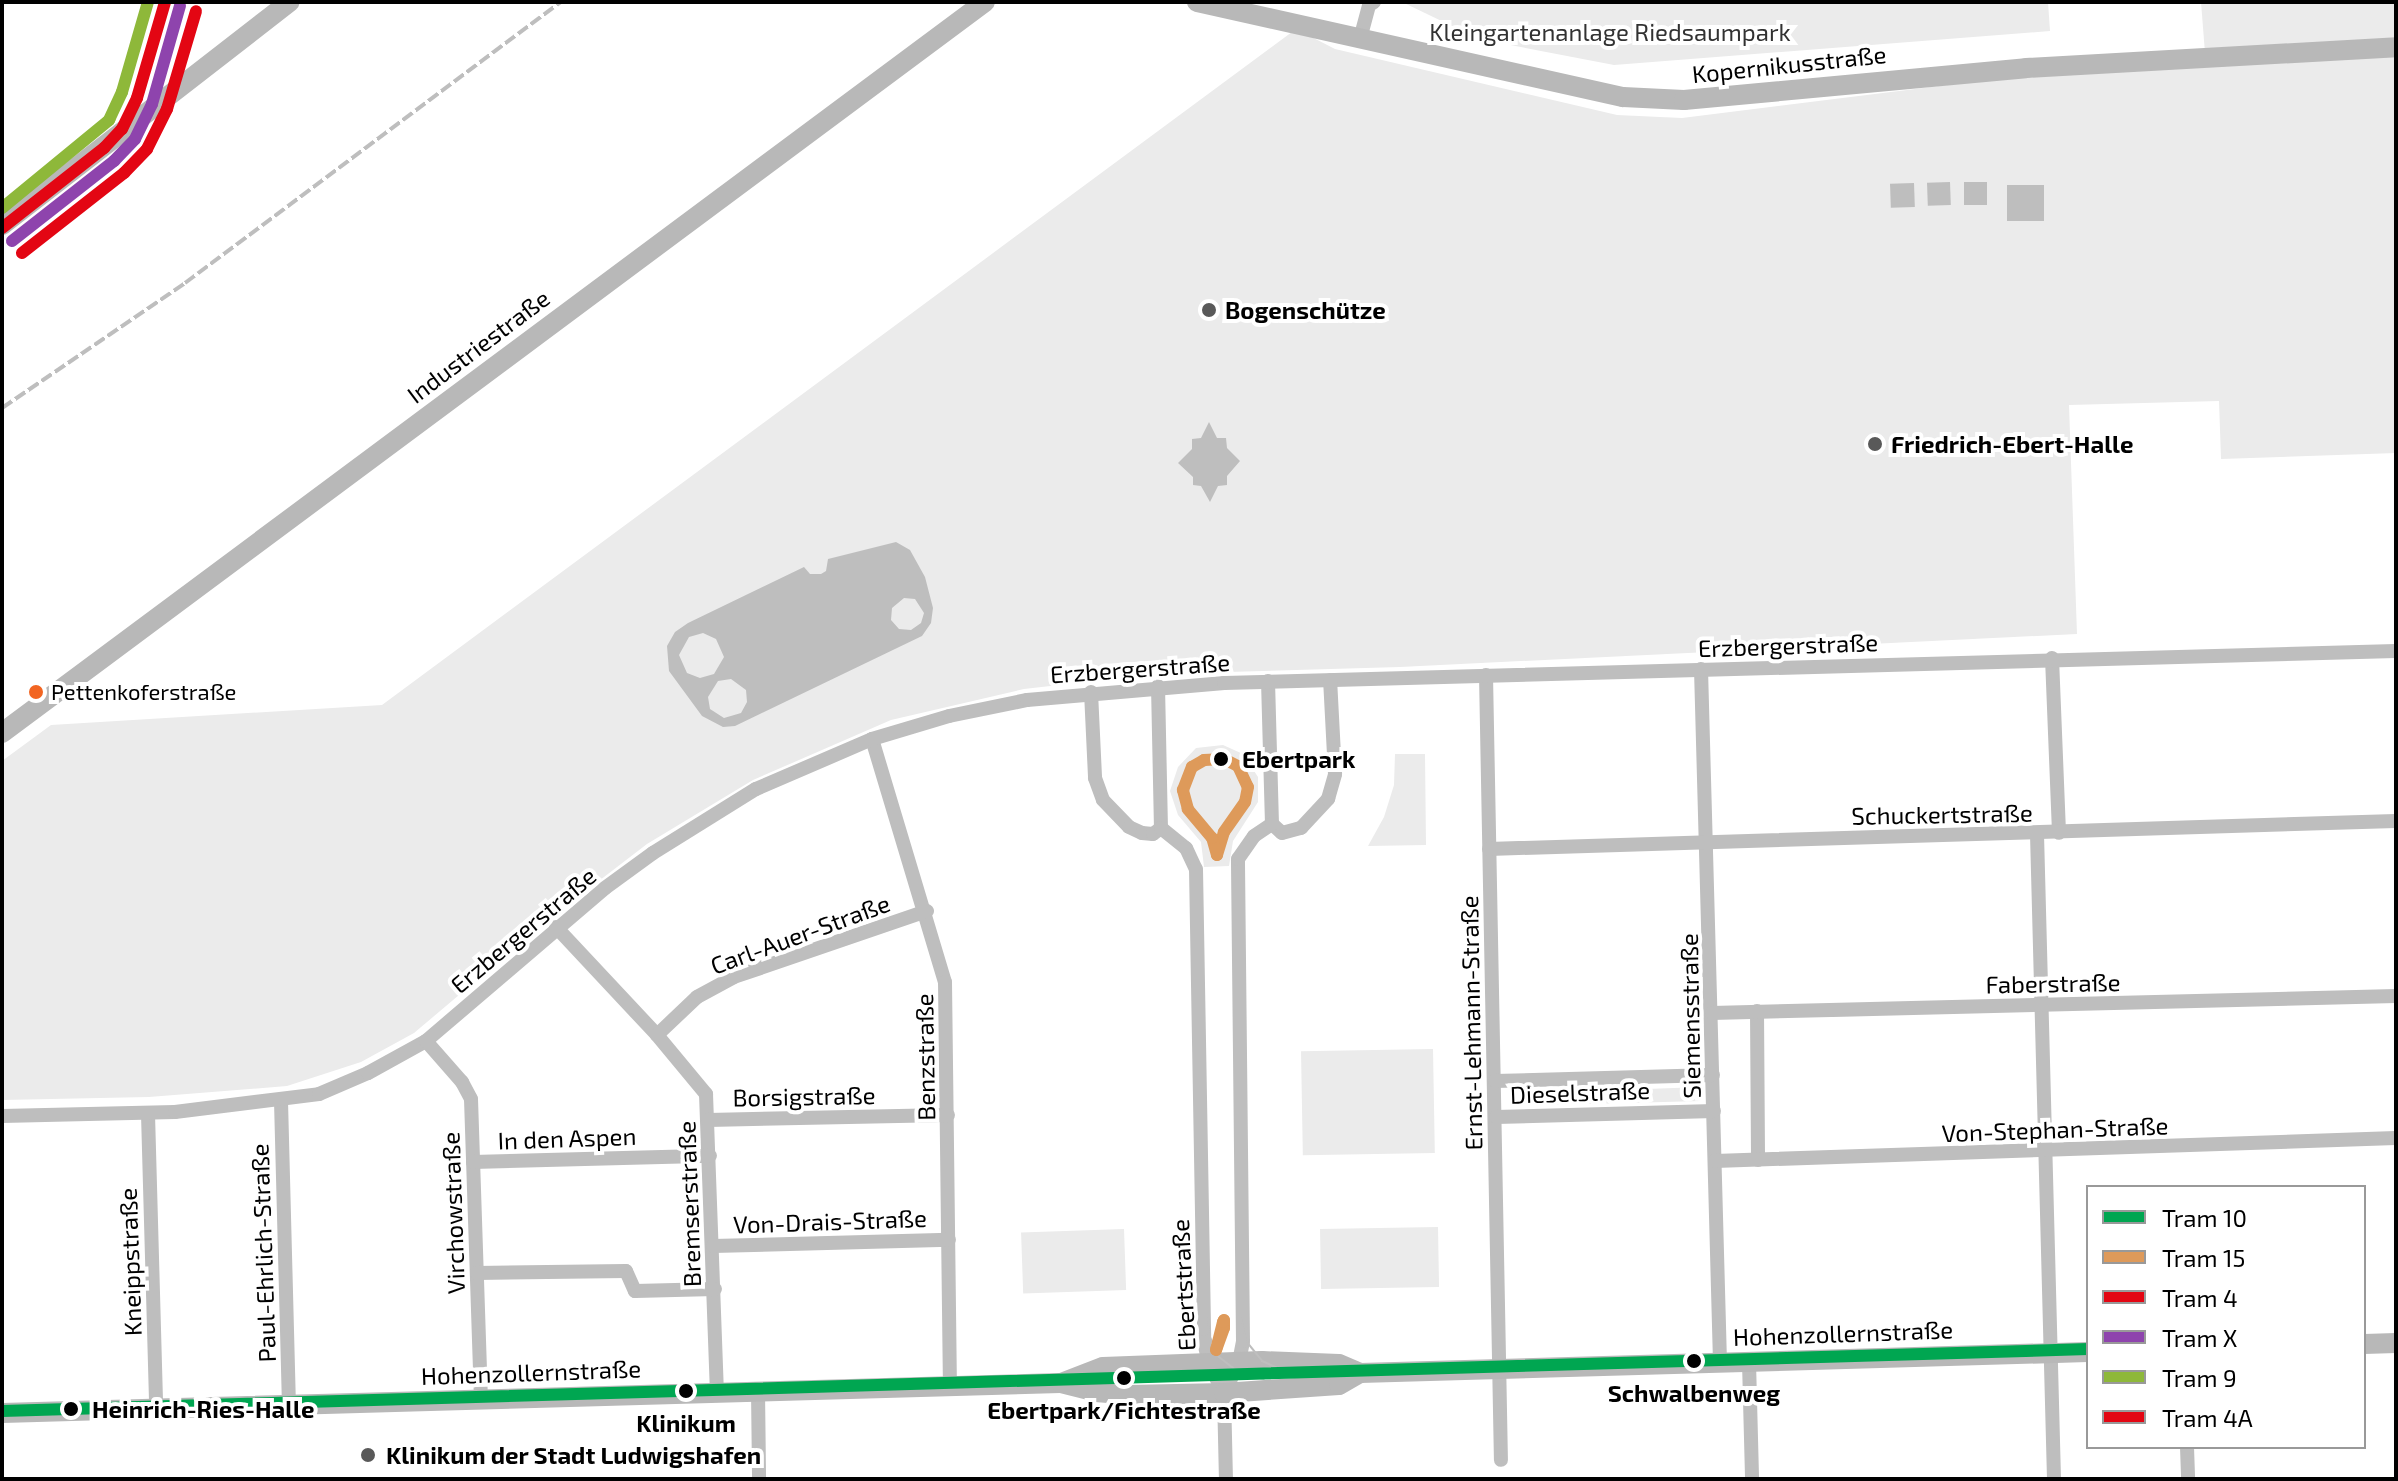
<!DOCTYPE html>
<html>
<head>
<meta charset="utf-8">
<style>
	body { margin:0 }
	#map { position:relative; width:2398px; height:1481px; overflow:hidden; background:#fff; font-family:"Exo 2",sans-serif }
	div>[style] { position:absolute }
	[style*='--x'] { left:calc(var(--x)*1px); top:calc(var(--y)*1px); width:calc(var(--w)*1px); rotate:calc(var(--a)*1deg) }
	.green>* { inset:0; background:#ebebeb; transform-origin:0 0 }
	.water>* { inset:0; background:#bebebe; transform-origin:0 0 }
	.street>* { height:14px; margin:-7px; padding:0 7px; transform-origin:7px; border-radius:7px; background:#bebebe }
	.secondary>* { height:20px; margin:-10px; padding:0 10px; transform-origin:10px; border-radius:10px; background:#b8b8b8 }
	.tram>* { height:2px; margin:-1px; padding:0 1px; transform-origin:1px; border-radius:1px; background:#bebebe }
	.rail>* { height:4px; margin-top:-2px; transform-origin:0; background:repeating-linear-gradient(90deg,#bebebe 0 12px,transparent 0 16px) }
	.tram-1>* { height:12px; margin:-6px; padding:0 6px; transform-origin:6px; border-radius:6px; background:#00a651 }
	.tram-2>* { height:12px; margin:-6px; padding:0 6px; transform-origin:6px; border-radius:6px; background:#de9a5a }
	.tram-3>* { height:12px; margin:-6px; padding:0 6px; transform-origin:6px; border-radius:6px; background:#e30613 }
	.tram-4>* { height:12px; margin:-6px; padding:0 6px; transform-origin:6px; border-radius:6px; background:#8e44ad }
	.tram-5>* { height:12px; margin:-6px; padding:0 6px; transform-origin:6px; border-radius:6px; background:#8eb83a }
	.tram-6>* { height:12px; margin:-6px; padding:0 6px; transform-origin:6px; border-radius:6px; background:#e30613 }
	.dots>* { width:22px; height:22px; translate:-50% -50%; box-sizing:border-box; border:4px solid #fff; border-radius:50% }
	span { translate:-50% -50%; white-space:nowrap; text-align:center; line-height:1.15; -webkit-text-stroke:8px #fff; paint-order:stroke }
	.bus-label { font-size:22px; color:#000 }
	.left { translate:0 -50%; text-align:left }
	.park-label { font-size:24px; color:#323232 }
	.street-label { font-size:24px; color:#000 }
	.poi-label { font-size:24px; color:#000; font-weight:700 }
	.stop-label { font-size:24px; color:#000; font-weight:700 }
	.frame { position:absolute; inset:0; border:4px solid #000; pointer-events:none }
	.legend { position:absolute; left:2086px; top:1185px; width:280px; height:264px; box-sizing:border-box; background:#fff; border:2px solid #999; margin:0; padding:10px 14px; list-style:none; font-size:24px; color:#000 }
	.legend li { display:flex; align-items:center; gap:16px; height:40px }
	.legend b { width:40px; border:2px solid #999 }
</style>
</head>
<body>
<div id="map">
	<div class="green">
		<i style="clip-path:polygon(1402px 2px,2048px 2px,2050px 31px,1614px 65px,1479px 39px)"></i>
		<i style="clip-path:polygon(2201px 2px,2396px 2px,2396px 43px,2205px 53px)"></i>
		<i style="clip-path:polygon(1296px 29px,1335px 49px,1617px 115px,1682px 118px,2052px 72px,2396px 51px,2396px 453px,2221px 459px,2219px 401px,2069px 405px,2077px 634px,1400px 667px,1156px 674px,1024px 689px,891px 720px,753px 780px,647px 844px,548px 920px,414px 1033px,361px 1062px,287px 1086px,149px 1097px,2px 1100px,2px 761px,51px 725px,382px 705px)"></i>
		<i style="clip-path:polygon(1223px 745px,1243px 754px,1258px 777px,1258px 802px,1233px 841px,1229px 866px,1204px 867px,1201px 842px,1178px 815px,1170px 791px,1178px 767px,1196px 748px)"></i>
		<i style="clip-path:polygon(1395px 754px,1425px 754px,1426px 845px,1368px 846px,1384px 817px,1394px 785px)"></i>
		<i style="left:1433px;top:1049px;width:104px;height:132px;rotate:89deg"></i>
		<i style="clip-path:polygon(1701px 1087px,1701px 1101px,1512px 1106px,1512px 1094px)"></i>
		<i style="left:1438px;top:1227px;width:60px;height:118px;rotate:89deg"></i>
		<i style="left:1124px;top:1229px;width:61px;height:103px;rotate:88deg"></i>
	</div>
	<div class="water">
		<i style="left:1950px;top:182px;width:23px;height:23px;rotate:88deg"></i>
		<i style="left:1987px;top:182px;width:23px;height:23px;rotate:90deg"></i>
		<i style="left:1914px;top:183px;width:24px;height:24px;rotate:88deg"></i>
		<i style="left:2007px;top:185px;width:37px;height:36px"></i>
		<i style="clip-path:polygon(1209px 422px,1217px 438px,1226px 438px,1227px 448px,1240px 461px,1227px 476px,1227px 485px,1218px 486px,1210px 502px,1201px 486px,1193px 485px,1193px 477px,1178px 463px,1192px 449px,1192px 439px,1201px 438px)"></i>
		<i style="clip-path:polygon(evenodd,896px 542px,910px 550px,925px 577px,933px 608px,931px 623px,922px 636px,735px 726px,723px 727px,702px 716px,669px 671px,667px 646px,675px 632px,688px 623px,804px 567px,810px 574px,821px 574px,826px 571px,828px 559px,896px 542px,904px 598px,915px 599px,924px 613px,921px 623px,911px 630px,899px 629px,891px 620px,892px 608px,904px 598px,896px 542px,703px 633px,716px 639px,724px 657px,714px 674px,700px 678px,687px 673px,679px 655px,689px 637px,703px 633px,896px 542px,731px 679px,746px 690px,747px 702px,741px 713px,724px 718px,710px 709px,708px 697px,718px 681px,731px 679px)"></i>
	</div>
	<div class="street">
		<i style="--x:1360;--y:39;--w:35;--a:-75"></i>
		<i style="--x:1369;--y:5;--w:6;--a:-31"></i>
		<i style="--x:2052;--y:658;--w:175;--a:87.7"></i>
		<i style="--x:1701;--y:669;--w:693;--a:88.43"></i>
		<i style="--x:1486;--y:675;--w:785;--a:88.91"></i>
		<i style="--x:1268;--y:681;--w:143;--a:88.4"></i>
		<i style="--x:1158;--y:686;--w:142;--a:88.8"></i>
		<i style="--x:1091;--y:692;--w:86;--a:87.3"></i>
		<i style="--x:1095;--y:778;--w:23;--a:70"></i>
		<i style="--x:1103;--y:800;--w:37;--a:46"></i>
		<i style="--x:1129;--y:827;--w:14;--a:25"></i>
		<i style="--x:1142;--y:833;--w:11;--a:5"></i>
		<i style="--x:1153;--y:834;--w:10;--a:-37"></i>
		<i style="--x:1161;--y:828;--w:32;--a:39"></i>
		<i style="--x:1186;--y:848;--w:23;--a:65"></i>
		<i style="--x:1196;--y:869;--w:473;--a:89"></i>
		<i style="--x:1204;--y:1342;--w:23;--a:77"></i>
		<i style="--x:1209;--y:1364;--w:33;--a:63"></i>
		<i style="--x:1224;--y:1393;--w:86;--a:88.7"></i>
		<i style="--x:872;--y:739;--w:254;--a:73.3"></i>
		<i style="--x:945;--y:982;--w:403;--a:89.3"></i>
		<i style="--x:2037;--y:834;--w:645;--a:88.49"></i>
		<i style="--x:1489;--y:849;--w:907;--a:-1.77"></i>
		<i style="--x:556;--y:927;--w:148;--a:46.9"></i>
		<i style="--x:657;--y:1035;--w:77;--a:50.3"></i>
		<i style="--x:706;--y:1094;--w:299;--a:87.9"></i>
		<i style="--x:1757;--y:1011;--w:149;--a:89.6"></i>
		<i style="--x:1712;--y:1013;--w:684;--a:-1.42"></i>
		<i style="--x:657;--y:1035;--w:55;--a:-43.5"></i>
		<i style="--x:697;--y:997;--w:42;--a:-28.4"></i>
		<i style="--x:734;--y:977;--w:204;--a:-18.9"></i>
		<i style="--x:426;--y:1041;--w:55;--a:48.7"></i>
		<i style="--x:462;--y:1082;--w:19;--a:62"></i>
		<i style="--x:471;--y:1099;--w:301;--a:88.1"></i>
		<i style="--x:1495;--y:1081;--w:218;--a:-1.6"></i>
		<i style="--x:281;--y:1101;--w:304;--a:88.5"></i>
		<i style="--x:148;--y:1114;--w:295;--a:88.4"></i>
		<i style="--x:2;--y:1116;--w:173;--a:-1.3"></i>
		<i style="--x:175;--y:1112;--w:145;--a:-7.1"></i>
		<i style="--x:319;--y:1094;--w:53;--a:-23.2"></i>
		<i style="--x:368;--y:1073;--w:66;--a:-28.9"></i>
		<i style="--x:426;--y:1041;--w:235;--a:-40.5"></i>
		<i style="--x:605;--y:888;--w:59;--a:-36.1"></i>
		<i style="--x:653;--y:853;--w:121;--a:-31.9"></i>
		<i style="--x:756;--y:789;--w:126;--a:-23.3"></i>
		<i style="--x:872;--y:739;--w:80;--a:-16.6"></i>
		<i style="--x:949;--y:716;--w:80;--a:-11.6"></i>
		<i style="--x:1027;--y:700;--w:198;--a:-4.9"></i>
		<i style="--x:1224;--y:683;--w:1172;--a:-1.56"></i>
		<i style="--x:1496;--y:1117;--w:218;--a:-1.6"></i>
		<i style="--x:708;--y:1120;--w:240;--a:-1.2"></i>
		<i style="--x:1715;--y:1161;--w:681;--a:-1.93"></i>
		<i style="--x:473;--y:1162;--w:237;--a:-1.5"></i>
		<i style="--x:713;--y:1246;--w:236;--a:-1.5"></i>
		<i style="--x:477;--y:1273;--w:149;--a:-0.8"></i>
		<i style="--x:626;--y:1271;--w:22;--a:66"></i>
		<i style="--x:635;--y:1291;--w:80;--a:-1.4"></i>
		<i style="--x:1749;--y:1362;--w:117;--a:88.5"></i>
		<i style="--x:758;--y:1391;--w:88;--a:89.3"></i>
		<i style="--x:1224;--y:1393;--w:34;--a:-64"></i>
		<i style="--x:1239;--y:1362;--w:21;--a:-79"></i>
		<i style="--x:1243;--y:1341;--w:482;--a:-90.6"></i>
		<i style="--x:1238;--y:859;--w:28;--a:-55"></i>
		<i style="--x:1254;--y:836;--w:22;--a:-34"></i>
		<i style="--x:1272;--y:824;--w:13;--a:42"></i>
		<i style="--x:1282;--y:833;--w:20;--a:-15"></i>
		<i style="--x:1301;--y:828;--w:40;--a:-47"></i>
		<i style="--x:1328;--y:799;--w:26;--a:-74"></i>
		<i style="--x:1335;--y:774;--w:94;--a:-93"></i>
		<i style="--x:2187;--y:1447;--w:32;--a:88"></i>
	</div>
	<div class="secondary">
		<i style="--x:1197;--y:2;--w:436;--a:12.6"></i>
		<i style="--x:1623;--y:97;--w:61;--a:2.8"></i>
		<i style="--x:1684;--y:100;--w:343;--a:-5.3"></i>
		<i style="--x:2026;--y:68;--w:371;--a:-3.2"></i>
		<i style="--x:2;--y:225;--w:364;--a:-37.8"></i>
		<i style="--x:2;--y:733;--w:1225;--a:-36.64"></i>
		<i style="--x:2364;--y:1344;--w:32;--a:-2"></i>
		<i style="--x:1061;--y:1383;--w:45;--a:-20.9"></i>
		<i style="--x:1103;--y:1367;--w:159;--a:-2.2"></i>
		<i style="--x:1262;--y:1361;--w:77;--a:2.2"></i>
		<i style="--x:1339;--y:1364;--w:23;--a:23"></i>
		<i style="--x:1360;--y:1373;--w:728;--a:-1.65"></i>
		<i style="--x:2;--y:1413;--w:1059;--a:-1.62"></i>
		<i style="--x:1061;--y:1383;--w:36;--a:14"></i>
		<i style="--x:1096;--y:1392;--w:33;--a:5"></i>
		<i style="--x:1129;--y:1395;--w:95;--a:-1.2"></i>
		<i style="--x:1224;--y:1393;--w:115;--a:-4"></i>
		<i style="--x:1339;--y:1385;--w:24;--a:-30"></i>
	</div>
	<div class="tram">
		<i style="--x:1208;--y:1318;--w:17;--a:87"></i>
		<i style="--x:1209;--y:1335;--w:24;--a:66"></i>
		<i style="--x:1219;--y:1357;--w:29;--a:38"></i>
		<i style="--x:1242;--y:1375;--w:22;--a:10"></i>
		<i style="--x:1241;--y:1318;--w:24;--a:78"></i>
		<i style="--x:1246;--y:1341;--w:26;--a:51"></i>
		<i style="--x:1262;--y:1361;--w:20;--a:24"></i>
		<i style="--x:1280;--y:1369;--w:26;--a:7"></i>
	</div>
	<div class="rail">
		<i style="--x:2;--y:408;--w:222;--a:-34.3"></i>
		<i style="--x:185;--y:283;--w:469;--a:-36.8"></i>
	</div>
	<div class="tram-1">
		<i style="--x:2;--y:1411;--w:2087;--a:-1.7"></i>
	</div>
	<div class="tram-2">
		<i style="--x:1224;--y:759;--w:16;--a:27"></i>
		<i style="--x:1238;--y:766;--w:23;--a:65"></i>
		<i style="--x:1248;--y:787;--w:15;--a:101"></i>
		<i style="--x:1245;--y:802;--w:37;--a:125"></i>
		<i style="--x:1224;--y:832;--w:24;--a:107"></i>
		<i style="--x:1217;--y:855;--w:18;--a:-106"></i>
		<i style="--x:1212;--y:838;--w:38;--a:-130"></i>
		<i style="--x:1188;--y:809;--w:20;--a:-105"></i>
		<i style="--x:1183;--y:790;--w:25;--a:-69"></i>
		<i style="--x:1192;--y:767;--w:14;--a:-30"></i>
		<i style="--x:1204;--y:760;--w:20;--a:-3"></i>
		<i style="--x:1224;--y:1320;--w:8;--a:90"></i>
		<i style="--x:1224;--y:1328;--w:23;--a:110"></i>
		<i style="--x:1216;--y:1350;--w:29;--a:-76"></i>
		<i style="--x:1223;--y:1322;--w:2;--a:-63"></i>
	</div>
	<div class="tram-3">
		<i style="--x:2;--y:228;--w:130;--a:-38.1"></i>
		<i style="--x:104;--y:148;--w:26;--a:-47"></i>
		<i style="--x:122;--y:129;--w:34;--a:-64"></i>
		<i style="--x:137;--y:98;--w:100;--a:-73.7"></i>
	</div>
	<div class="tram-4">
		<i style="--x:12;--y:241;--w:130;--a:-38.1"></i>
		<i style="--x:114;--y:161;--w:30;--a:-46"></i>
		<i style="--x:135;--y:139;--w:39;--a:-64"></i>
		<i style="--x:152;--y:104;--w:102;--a:-74.1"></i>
	</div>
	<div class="tram-5">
		<i style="--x:2;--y:208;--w:139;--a:-39.4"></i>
		<i style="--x:109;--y:120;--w:31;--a:-65"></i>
		<i style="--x:122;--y:92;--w:94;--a:-73.9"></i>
	</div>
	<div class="tram-6">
		<i style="--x:22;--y:253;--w:130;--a:-38.1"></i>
		<i style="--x:124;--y:173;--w:33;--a:-46"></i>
		<i style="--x:147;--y:149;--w:45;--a:-63.4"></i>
		<i style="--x:167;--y:109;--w:102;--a:-73.5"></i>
	</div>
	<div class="dots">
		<i style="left:1209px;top:310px;background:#595959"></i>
		<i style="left:1875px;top:444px;background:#595959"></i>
		<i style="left:36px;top:692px;background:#f26522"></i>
		<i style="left:1221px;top:759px;background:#000"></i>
		<i style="left:1694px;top:1361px;background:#000"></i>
		<i style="left:1124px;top:1378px;background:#000"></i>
		<i style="left:686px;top:1391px;background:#000"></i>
		<i style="left:71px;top:1409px;background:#000"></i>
		<i style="left:368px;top:1455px;background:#595959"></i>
	</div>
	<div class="bus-label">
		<span class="left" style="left:51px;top:692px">Pettenkoferstraße</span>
	</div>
	<div class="park-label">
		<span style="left:1610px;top:32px">Kleingartenanlage Riedsaumpark</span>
	</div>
	<div class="street-label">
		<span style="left:1789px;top:64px;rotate:-6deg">Kopernikusstraße</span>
		<span style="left:478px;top:346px;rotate:-37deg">Industriestraße</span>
		<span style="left:1788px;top:645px;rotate:-2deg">Erzbergerstraße</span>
		<span style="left:1140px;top:668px;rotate:-4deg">Erzbergerstraße</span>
		<span style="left:1942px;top:814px;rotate:-1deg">Schuckertstraße</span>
		<span style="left:523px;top:930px;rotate:-40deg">Erzbergerstraße</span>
		<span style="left:800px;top:934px;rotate:-20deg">Carl-Auer-Straße</span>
		<span style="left:2053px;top:983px;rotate:-1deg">Faberstraße</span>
		<span style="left:1690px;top:1016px;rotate:-91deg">Siemensstraße</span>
		<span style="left:1471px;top:1023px;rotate:-91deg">Ernst-Lehmann-Straße</span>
		<span style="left:925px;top:1057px;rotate:-91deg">Benzstraße</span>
		<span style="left:1580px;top:1092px;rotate:-2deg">Dieselstraße</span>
		<span style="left:804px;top:1096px;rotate:-1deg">Borsigstraße</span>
		<span style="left:2055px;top:1129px;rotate:-2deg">Von-Stephan-Straße</span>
		<span style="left:567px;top:1138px;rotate:-2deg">In den Aspen</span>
		<span style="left:689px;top:1204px;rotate:-92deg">Bremserstraße</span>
		<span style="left:453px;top:1213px;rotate:-92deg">Virchowstraße</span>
		<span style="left:830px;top:1221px;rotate:-2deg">Von-Drais-Straße</span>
		<span style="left:263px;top:1253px;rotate:-92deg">Paul-Ehrlich-Straße</span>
		<span style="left:130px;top:1262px;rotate:-92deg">Kneippstraße</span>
		<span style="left:1183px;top:1285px;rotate:-93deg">Ebertstraße</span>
		<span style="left:1843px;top:1333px;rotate:-2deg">Hohenzollernstraße</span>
		<span style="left:531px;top:1372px;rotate:-2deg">Hohenzollernstraße</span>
	</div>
	<div class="poi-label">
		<span class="left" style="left:1225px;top:310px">Bogenschütze</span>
		<span class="left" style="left:1891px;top:444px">Friedrich-Ebert-Halle</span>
		<span class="left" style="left:386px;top:1455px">Klinikum der Stadt Ludwigshafen</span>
	</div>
	<div class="stop-label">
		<span class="left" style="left:1242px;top:759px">Ebertpark</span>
		<span style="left:1694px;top:1393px">Schwalbenweg</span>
		<span class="left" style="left:92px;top:1409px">Heinrich-Ries-Halle</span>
		<span style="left:1124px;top:1410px">Ebertpark/Fichtestraße</span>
		<span style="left:686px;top:1423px">Klinikum</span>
	</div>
	<div class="frame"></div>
	<ul class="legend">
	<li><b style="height:10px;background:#00a651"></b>Tram 10</li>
	<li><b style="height:10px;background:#de9a5a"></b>Tram 15</li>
	<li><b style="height:10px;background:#e30613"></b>Tram 4</li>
	<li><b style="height:10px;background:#8e44ad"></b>Tram X</li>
	<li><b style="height:10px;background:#8eb83a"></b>Tram 9</li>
	<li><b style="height:10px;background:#e30613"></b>Tram 4A</li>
	</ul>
</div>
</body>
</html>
